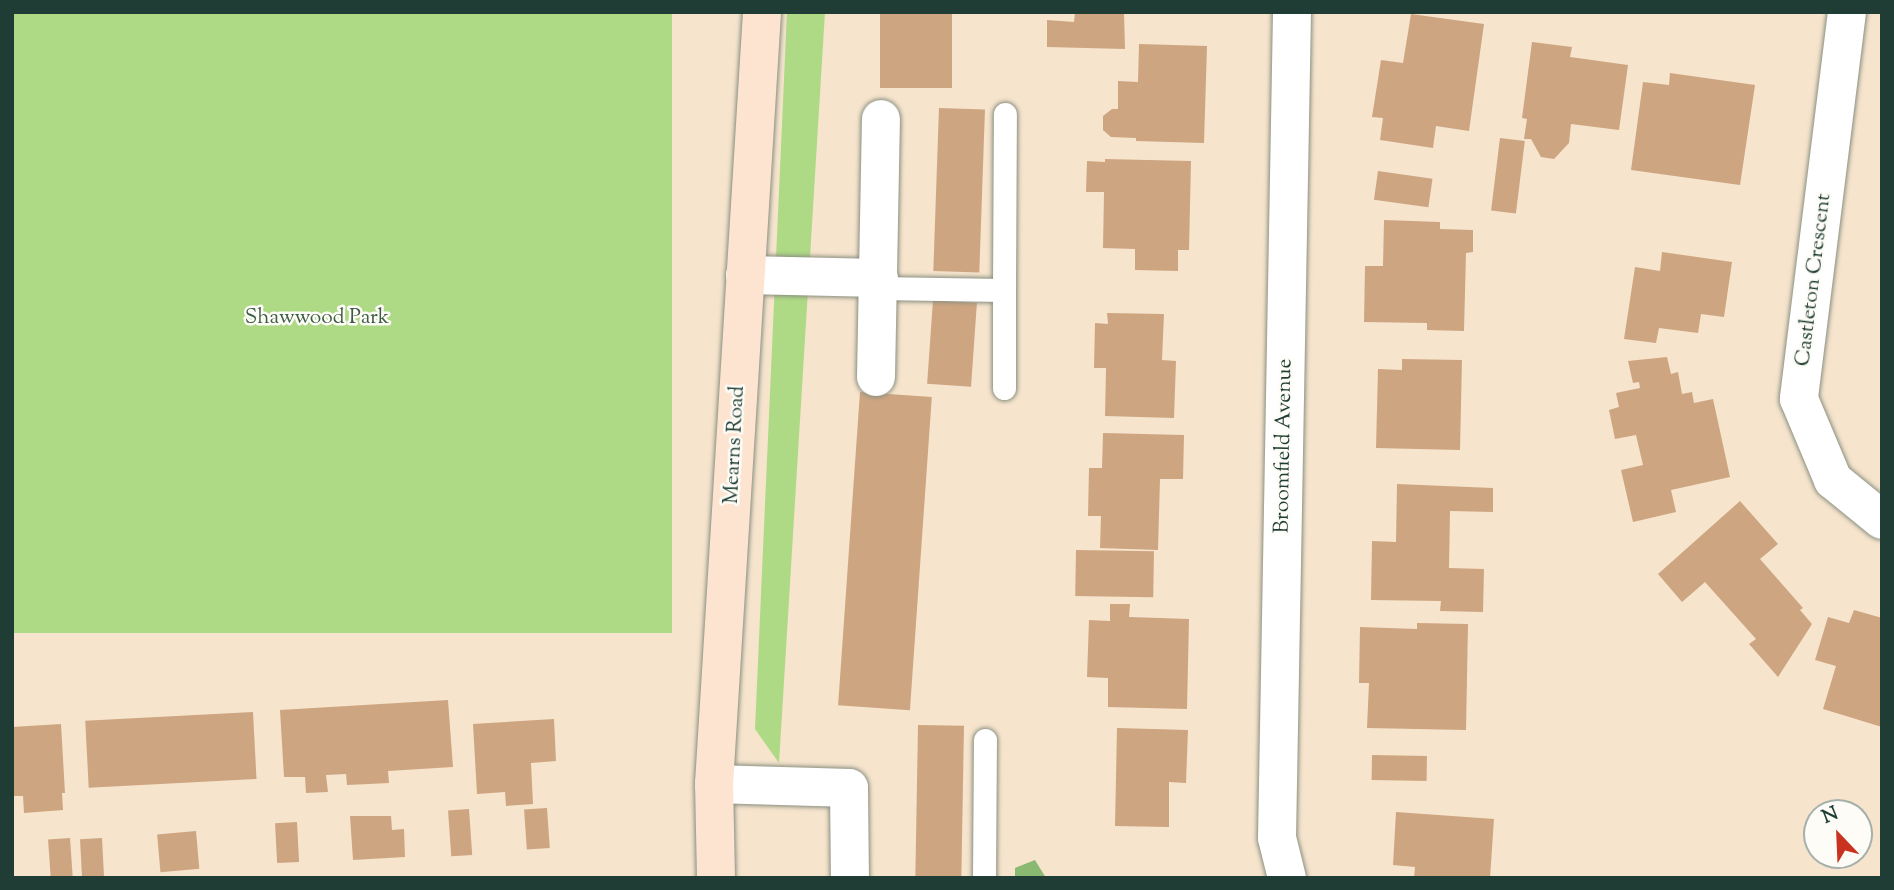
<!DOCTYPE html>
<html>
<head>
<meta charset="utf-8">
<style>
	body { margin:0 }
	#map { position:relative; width:1894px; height:890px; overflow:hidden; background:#f6e4cd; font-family:"Sorts Mill Goudy",serif }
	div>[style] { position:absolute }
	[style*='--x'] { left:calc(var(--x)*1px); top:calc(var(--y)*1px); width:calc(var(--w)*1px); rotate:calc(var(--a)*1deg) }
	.green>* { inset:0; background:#aed985; transform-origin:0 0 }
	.forest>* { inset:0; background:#8ab972 }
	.building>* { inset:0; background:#cea581; transform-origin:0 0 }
	.roads { filter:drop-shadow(0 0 2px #8a9080) drop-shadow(0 0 2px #8a9080) }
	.lane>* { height:23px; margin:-11.5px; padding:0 11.5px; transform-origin:11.5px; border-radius:11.5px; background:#fff }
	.street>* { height:38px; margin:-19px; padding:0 19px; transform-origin:19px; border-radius:19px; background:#fff }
	.secondary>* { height:38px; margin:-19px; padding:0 19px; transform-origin:19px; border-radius:19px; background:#fde4d1 }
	span { translate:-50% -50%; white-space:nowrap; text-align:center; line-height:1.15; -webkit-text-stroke:5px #fdfcf7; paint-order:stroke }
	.street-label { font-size:21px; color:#1f3d34 }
	.park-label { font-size:21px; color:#3c5c44 }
	.frame { position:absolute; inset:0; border:14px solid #1f3d34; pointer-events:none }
	.north { position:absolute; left:1803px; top:799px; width:70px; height:70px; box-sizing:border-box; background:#fdfcf7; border:2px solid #a4b0a9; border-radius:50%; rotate:337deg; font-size:19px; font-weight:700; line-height:28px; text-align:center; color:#1f3d34 }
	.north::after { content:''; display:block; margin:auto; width:24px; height:32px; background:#c8321e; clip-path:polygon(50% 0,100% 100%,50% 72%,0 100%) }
</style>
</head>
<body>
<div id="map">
	<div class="green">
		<i style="left:12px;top:12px;width:660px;height:621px"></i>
		<i style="clip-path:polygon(787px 12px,825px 12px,779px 763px,755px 729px)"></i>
	</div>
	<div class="forest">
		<i style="clip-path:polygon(1035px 860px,1046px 878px,1015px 878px,1015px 868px)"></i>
	</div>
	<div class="building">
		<i style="left:880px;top:12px;width:72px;height:76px"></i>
		<i style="clip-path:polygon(1075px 12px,1124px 12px,1125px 49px,1047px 47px,1047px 20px,1074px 22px)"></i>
		<i style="clip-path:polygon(1411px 14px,1484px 24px,1469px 131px,1436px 126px,1433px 148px,1380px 140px,1383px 118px,1372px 117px,1381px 60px,1403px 63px)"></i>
		<i style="clip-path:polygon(1532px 42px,1572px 47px,1570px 57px,1628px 65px,1619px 130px,1571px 124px,1569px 143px,1554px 159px,1541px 157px,1531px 139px,1524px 139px,1527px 119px,1522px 118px)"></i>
		<i style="clip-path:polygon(1139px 44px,1207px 46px,1204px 143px,1136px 141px,1136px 138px,1111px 137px,1103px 130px,1103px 116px,1112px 109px,1118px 109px,1118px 81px,1138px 82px)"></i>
		<i style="clip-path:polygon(1670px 73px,1755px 85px,1740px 185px,1631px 170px,1643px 82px,1669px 85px)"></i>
		<i style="left:939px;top:108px;width:46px;height:163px;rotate:2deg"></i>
		<i style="left:1500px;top:138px;width:25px;height:73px;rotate:7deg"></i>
		<i style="clip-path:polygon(1105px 159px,1191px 161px,1189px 250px,1178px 250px,1178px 271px,1135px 270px,1135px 249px,1103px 248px,1104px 192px,1086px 192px,1087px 161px,1105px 162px)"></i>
		<i style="left:1378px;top:171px;width:55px;height:29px;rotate:8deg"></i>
		<i style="clip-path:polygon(1384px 220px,1440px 222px,1440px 229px,1473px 230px,1473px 252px,1466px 253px,1464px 331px,1427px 330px,1427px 323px,1364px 322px,1365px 266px,1383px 266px)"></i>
		<i style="clip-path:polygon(1662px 252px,1732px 262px,1724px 317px,1701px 314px,1698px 333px,1659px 328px,1656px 343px,1624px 339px,1635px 267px,1660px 271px)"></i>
		<i style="left:933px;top:300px;width:44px;height:84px;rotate:4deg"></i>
		<i style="clip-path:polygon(1107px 313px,1164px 314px,1162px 360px,1176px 361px,1174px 418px,1105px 416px,1106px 368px,1094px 368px,1095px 323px,1108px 324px)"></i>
		<i style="clip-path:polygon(1667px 357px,1671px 374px,1678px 372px,1682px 394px,1692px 392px,1694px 403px,1713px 399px,1730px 477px,1671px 490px,1676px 512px,1633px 522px,1621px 470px,1643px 465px,1636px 435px,1615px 439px,1609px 410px,1619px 407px,1616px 393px,1640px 388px,1639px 382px,1633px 383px,1628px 361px)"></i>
		<i style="clip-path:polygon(1402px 359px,1462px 360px,1460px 450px,1376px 448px,1378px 369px,1402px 370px)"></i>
		<i style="left:860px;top:392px;width:72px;height:314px;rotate:4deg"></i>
		<i style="clip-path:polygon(1103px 433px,1184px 435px,1183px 479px,1160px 479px,1158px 550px,1100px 548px,1101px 516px,1088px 516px,1089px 468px,1102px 468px)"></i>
		<i style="clip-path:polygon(1397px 484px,1493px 488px,1493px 512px,1450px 511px,1449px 568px,1484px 569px,1483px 612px,1440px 611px,1441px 601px,1371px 600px,1372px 541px,1396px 542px)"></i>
		<i style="clip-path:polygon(1740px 501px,1778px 544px,1760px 559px,1803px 608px,1800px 610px,1812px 624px,1778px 677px,1749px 644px,1756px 639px,1705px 582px,1682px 602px,1658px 574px)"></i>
		<i style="left:1076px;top:550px;width:78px;height:46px;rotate:1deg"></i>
		<i style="clip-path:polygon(1110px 604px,1130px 604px,1129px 617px,1189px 619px,1187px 709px,1108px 707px,1108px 678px,1087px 677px,1089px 620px,1110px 621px)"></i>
		<i style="clip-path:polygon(1854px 610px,1882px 618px,1882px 727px,1823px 709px,1836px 666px,1815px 660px,1828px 617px,1849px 623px)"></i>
		<i style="clip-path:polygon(1417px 623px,1468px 624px,1466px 730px,1367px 728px,1369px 683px,1359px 683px,1360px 627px,1417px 629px)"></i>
		<i style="clip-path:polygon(448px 700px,453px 767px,388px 771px,389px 783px,369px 784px,347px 785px,346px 774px,326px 775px,328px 792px,306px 793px,305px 777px,284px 777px,280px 710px)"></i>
		<i style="left:253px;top:712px;width:67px;height:168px;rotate:87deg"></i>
		<i style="clip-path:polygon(554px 719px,556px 761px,531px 763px,533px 804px,506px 806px,505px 792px,477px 794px,473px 724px)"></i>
		<i style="clip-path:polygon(61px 724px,65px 793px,62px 793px,63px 810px,24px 813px,23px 796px,12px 796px,12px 727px)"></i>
		<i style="left:918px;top:725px;width:46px;height:153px;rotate:1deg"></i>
		<i style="clip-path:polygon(1117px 728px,1188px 730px,1186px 783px,1169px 782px,1169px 827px,1115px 826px)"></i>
		<i style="left:1372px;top:755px;width:55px;height:25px;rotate:1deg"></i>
		<i style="left:547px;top:808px;width:40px;height:23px;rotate:86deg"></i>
		<i style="left:469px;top:809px;width:46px;height:21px;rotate:86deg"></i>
		<i style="clip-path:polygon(1396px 812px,1494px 819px,1490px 878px,1414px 878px,1415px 867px,1393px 865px)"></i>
		<i style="clip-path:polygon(350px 816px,391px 816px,392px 830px,404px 829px,405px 857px,353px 860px)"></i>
		<i style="left:297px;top:822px;width:40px;height:22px;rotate:87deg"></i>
		<i style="left:196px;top:831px;width:38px;height:39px;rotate:85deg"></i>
		<i style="left:70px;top:838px;width:40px;height:22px;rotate:86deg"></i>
		<i style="left:102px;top:838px;width:40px;height:22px;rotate:87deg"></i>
	</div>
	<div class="roads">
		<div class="lane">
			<i style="--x:878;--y:288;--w:126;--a:0.9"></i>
			<i style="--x:1004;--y:290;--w:176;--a:-89.7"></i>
			<i style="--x:1004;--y:290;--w:98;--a:90"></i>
			<i style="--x:984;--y:878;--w:138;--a:-89.6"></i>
		</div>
		<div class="street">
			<i style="--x:1847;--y:12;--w:390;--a:97.1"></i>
			<i style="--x:1799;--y:399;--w:88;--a:67.2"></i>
			<i style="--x:1833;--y:480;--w:63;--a:39.2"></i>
			<i style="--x:745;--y:275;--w:134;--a:1.3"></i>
			<i style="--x:876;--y:377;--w:258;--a:-88.9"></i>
			<i style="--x:714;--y:784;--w:135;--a:1.7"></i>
			<i style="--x:849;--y:788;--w:90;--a:89.4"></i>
			<i style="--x:1287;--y:878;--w:41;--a:-104"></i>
			<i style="--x:1277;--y:838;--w:826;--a:-88.96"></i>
		</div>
		<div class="secondary">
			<i style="--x:716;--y:878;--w:94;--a:-91.2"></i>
			<i style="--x:714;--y:784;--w:773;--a:-86.44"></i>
		</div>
	</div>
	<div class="street-label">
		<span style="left:1814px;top:280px;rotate:-83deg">Castleton Crescent</span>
		<span style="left:735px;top:445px;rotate:-87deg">Mearns Road</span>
		<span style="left:1284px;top:446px;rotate:-89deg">Broomfield Avenue</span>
	</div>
	<div class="park-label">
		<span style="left:317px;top:318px">Shawwood Park</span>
	</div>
	<div class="frame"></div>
	<div class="north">N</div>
</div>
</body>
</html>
